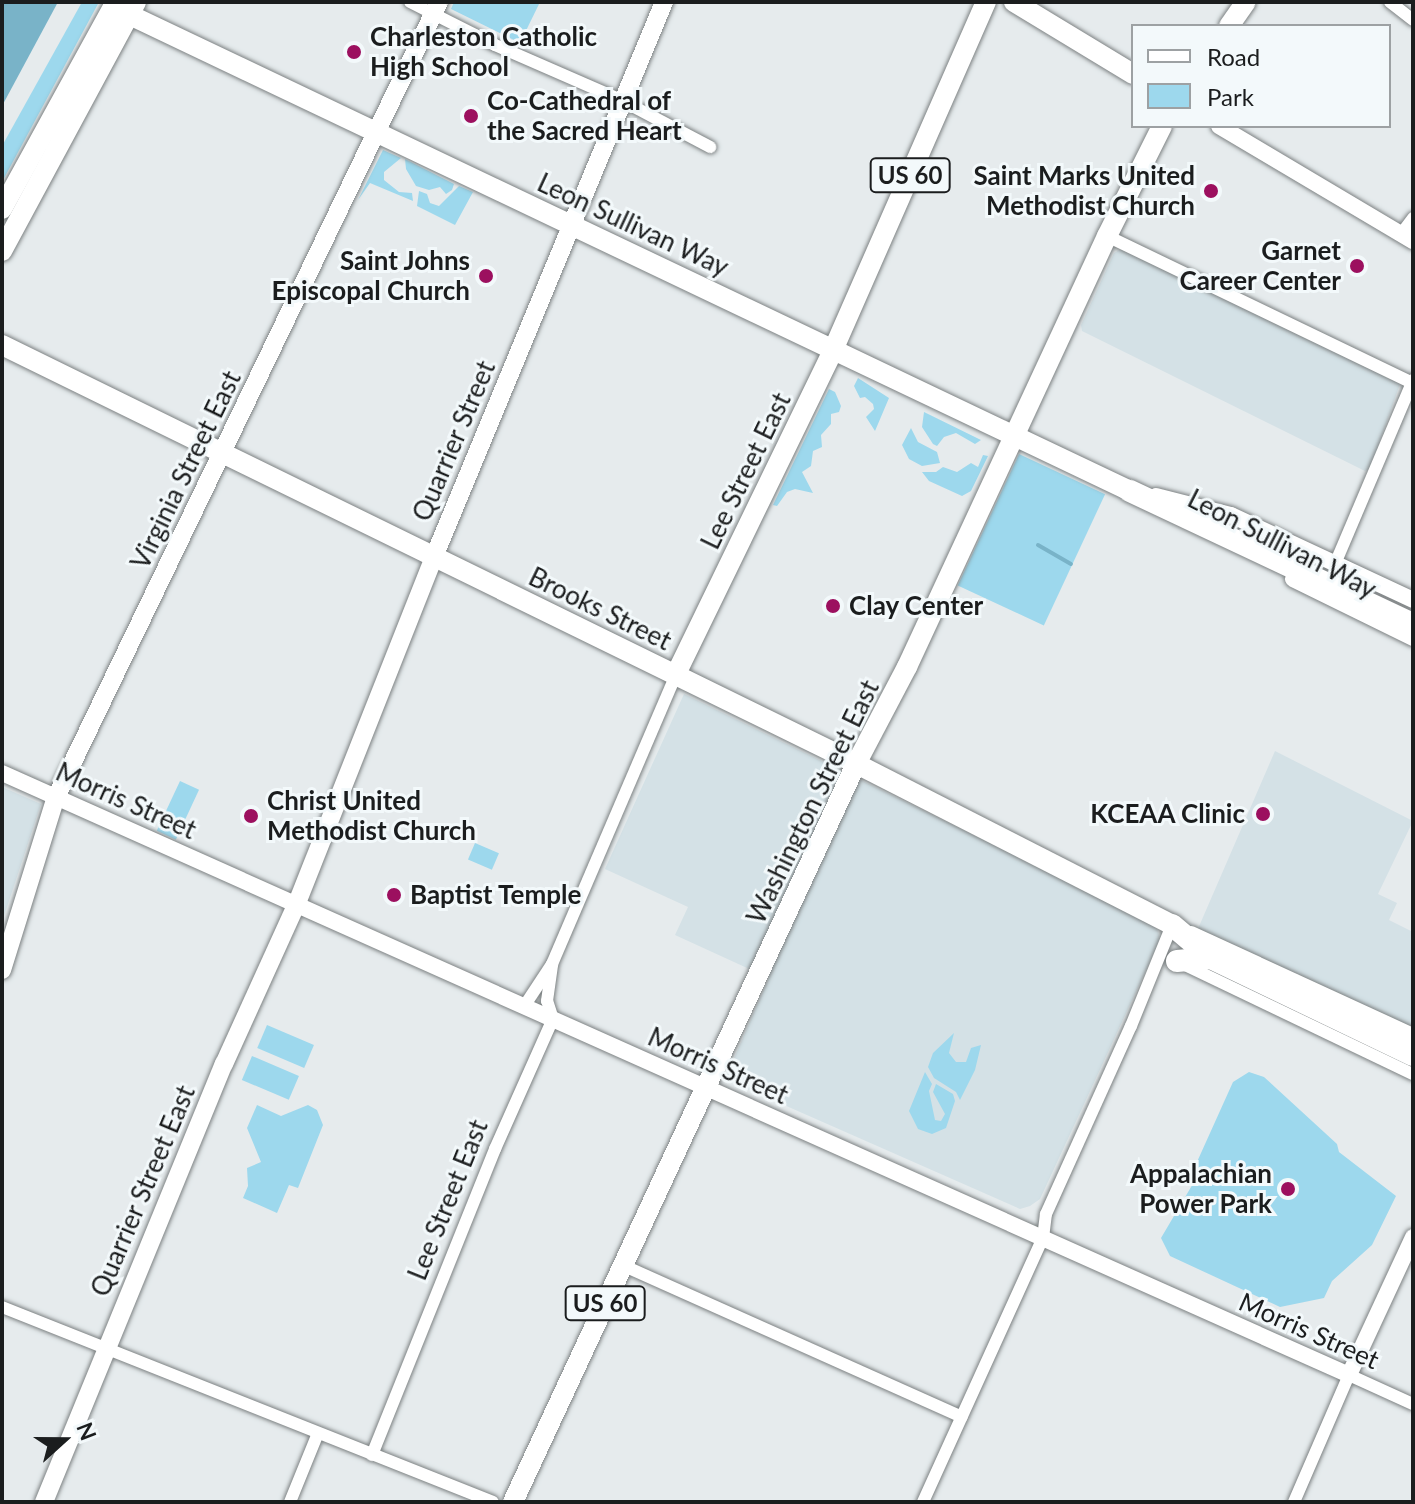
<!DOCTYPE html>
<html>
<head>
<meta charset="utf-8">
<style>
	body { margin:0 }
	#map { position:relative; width:1415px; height:1504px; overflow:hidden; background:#e6ebed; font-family:Lato,sans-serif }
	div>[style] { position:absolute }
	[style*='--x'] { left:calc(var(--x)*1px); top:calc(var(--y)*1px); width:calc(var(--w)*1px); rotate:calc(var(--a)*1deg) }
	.built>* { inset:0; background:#d4e1e6 }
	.green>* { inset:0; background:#9dd8ed; transform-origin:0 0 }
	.water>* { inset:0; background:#79b3c8 }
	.stream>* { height:4px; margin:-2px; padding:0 2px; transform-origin:2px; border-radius:2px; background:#79b3c8 }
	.roads { filter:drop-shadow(0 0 2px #7c8182) drop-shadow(0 0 2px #7c8182) }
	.minor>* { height:12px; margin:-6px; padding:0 6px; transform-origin:6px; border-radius:6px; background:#fff }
	.tertiary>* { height:16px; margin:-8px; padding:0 8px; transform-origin:8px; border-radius:8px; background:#fff }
	.secondary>* { height:18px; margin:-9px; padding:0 9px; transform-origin:9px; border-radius:9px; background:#fff }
	.primary>* { height:20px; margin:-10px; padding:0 10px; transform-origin:10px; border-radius:10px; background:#fff }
	.motorway>* { height:22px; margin:-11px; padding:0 11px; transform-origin:11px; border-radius:11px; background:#fff }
	.dots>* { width:22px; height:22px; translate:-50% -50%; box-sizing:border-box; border:4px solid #f3f9fb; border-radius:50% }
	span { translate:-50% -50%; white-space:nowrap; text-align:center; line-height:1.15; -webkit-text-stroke:6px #f3f9fb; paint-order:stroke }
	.shield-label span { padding:2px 6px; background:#f3f9fb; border:2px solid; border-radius:6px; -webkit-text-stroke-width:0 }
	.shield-label { font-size:24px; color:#1b1d1e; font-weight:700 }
	.poi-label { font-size:26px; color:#1b1d1e; font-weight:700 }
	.left { translate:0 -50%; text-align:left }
	.right { translate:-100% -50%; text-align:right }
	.street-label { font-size:26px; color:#1b1d1e }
	.frame { position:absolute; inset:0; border:4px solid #1b1d1e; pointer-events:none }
	.legend { position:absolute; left:1131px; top:24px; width:260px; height:104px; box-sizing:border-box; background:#f3f9fb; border:2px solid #9da1a3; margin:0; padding:10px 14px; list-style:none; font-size:24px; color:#1b1d1e }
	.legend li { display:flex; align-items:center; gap:16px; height:40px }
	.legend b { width:40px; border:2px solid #9da1a3 }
	.north { position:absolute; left:24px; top:1400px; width:80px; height:80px; -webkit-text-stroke:6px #f3f9fb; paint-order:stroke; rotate:69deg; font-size:22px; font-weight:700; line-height:32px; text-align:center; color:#1b1d1e }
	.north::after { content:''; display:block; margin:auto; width:28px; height:36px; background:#1b1d1e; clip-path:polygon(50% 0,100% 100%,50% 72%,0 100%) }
</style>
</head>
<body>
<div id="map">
	<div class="built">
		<i style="clip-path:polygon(1121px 249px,1400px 384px,1370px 469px,1365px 471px,1082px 331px,1081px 325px,1114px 253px)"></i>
		<i style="clip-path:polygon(684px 694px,1152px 922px,1158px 931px,1160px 940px,1040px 1199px,1030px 1206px,1020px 1209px,725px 1079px,769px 978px,675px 935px,688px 907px,605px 869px)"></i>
		<i style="clip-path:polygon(1275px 751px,1413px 821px,1378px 894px,1397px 903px,1389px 920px,1413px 932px,1413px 1032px,1197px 931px)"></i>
		<i style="clip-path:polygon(2px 787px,41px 804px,3px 919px,2px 919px)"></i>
	</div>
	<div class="green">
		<i style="clip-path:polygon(82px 2px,99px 2px,2px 182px,2px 146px)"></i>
		<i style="clip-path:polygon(454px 2px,540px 2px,520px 43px,451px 9px)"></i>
		<i style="clip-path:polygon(383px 150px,401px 158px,384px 172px,384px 180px,399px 192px,412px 193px,413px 201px,370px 183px,358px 200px)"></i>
		<i style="clip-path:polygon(405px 159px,454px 184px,452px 190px,446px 194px,440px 187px,429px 190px,416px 186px,406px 169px)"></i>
		<i style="clip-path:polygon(459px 186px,473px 192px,455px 225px,417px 206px,419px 191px,427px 194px,430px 203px,439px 206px)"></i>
		<i style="clip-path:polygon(858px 378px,889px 398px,875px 431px,866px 417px,874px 409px,873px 404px,865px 397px,860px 398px,854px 386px)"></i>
		<i style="clip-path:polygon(829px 389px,835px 392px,841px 406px,839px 412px,831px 414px,831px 424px,821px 435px,822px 447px,813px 451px,811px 466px,802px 472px,813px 493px,795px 489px,787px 492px,777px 506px,773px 505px)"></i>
		<i style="clip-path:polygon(924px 412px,981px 440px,975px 444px,956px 433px,944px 437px,937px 446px,933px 444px,922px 427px)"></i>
		<i style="clip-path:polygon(911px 428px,918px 442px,937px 452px,940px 463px,922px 466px,909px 459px,902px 445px)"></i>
		<i style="left:1019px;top:454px;width:95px;height:145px;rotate:25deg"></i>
		<i style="clip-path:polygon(983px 455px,988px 456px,971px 491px,962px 496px,929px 481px,922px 472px,936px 472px,943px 467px,957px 472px,971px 463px,978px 467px)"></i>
		<i style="left:180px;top:781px;width:21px;height:55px;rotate:25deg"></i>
		<i style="left:475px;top:843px;width:26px;height:18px;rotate:23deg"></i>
		<i style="left:267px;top:1025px;width:51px;height:25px;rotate:23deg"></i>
		<i style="clip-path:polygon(954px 1033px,949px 1053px,956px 1062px,966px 1062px,971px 1048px,981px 1045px,975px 1070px,960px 1100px,956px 1092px,934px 1078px,928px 1067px,933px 1053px)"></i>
		<i style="left:252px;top:1056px;width:51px;height:26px;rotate:23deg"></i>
		<i style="clip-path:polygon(925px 1072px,932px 1084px,929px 1091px,935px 1120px,941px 1121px,945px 1114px,933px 1092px,936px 1084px,953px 1094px,955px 1101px,946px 1128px,932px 1134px,918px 1129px,909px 1111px)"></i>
		<i style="clip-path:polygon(1249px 1072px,1264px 1077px,1337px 1144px,1339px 1152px,1396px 1196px,1372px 1245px,1332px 1281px,1324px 1298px,1280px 1307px,1170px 1256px,1161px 1238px,1194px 1182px,1192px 1173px,1233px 1082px)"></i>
		<i style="clip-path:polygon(257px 1105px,281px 1116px,308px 1105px,317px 1110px,323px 1125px,298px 1188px,289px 1185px,277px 1213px,243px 1198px,248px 1186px,247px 1168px,261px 1162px,247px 1128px)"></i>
	</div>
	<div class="water">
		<i style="clip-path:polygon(2px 2px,58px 2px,2px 106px)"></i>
	</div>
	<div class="stream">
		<i style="--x:1038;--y:545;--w:38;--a:30"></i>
	</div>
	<div class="roads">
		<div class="minor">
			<i style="--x:410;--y:2;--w:95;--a:26.8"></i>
			<i style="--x:495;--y:45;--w:137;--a:23.6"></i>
			<i style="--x:621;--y:100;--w:101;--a:27.8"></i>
			<i style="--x:1390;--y:2;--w:29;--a:38"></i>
			<i style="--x:1401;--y:234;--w:20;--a:-53"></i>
			<i style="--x:1107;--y:236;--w:339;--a:25.7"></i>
			<i style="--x:1335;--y:564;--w:200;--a:-67"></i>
			<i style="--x:1185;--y:965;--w:253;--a:25.6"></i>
			<i style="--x:525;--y:1005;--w:49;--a:-56.6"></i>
			<i style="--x:552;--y:964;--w:315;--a:-66.8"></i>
			<i style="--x:622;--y:1265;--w:372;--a:24.1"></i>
			<i style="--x:2;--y:1307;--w:528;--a:21.66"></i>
			<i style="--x:372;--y:1455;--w:330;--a:-68.1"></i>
			<i style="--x:495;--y:1149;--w:142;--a:-66"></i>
			<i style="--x:553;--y:1019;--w:19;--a:-108"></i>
			<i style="--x:547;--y:1001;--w:37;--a:-82"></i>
			<i style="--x:290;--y:1502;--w:74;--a:-67.9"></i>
			<i style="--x:923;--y:1502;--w:290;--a:-65.6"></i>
			<i style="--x:1043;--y:1238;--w:24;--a:-83"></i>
			<i style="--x:1046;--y:1214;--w:206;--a:-65.7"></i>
			<i style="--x:1131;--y:1026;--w:109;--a:-67.9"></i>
			<i style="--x:1294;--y:1502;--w:138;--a:-66.6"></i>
			<i style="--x:1349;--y:1375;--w:70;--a:24.4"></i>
		</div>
		<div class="tertiary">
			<i style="--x:1219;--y:126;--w:226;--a:30.7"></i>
			<i style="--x:1156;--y:496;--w:77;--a:14.2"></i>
			<i style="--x:1231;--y:515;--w:201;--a:25"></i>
			<i style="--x:1293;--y:579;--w:134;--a:26.2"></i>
			<i style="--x:2;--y:773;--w:1475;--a:24.08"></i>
			<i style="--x:1349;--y:1375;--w:152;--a:-65.1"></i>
			<i style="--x:1191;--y:934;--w:244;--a:24.7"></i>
		</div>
		<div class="secondary">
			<i style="--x:2;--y:970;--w:181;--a:-72.7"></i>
			<i style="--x:56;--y:797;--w:882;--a:-64.28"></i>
			<i style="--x:44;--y:1502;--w:474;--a:-67.7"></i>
			<i style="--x:224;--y:1064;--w:177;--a:-65.6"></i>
			<i style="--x:297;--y:903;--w:372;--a:-68.4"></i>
			<i style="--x:434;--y:557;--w:601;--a:-67.49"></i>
		</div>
		<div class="primary">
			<i style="--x:1014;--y:2;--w:139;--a:31.2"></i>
			<i style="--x:113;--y:7;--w:1126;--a:25.45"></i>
			<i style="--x:1229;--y:26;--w:29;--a:-55"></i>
			<i style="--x:2;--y:209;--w:236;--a:-61.2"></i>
			<i style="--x:2;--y:251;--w:283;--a:-61.7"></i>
			<i style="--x:2;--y:345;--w:932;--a:26.1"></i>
			<i style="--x:839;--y:755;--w:374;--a:27"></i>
			<i style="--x:676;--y:674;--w:362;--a:-64.1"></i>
			<i style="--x:834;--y:348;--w:378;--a:-66.3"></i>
			<i style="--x:513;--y:1502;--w:814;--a:-65.07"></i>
			<i style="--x:856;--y:764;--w:110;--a:-62.3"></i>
			<i style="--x:907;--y:667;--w:475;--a:-65.1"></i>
			<i style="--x:1107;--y:236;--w:123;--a:-63.4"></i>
		</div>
		<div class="motorway">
			<i style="--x:1130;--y:491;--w:313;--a:25.2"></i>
			<i style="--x:1172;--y:925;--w:51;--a:40.2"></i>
			<i style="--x:1211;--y:958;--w:224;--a:25.7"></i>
			<i style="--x:1177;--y:961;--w:34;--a:-5"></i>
		</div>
	</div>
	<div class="dots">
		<i style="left:354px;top:52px;background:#9c105f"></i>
		<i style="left:471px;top:116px;background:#9c105f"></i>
		<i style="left:1211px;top:191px;background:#9c105f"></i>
		<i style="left:1357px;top:266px;background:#9c105f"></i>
		<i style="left:486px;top:276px;background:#9c105f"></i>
		<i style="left:833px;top:606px;background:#9c105f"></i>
		<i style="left:1263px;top:814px;background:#9c105f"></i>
		<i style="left:251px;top:816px;background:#9c105f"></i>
		<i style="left:394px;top:895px;background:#9c105f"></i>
		<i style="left:1288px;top:1189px;background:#9c105f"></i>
	</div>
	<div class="shield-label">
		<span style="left:910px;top:175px">US 60</span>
		<span style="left:605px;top:1303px">US 60</span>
	</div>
	<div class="poi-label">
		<span class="left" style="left:370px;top:52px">Charleston Catholic<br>High School</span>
		<span class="left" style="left:487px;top:116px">Co-Cathedral of<br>the Sacred Heart</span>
		<span class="right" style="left:1195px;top:191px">Saint Marks United<br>Methodist Church</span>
		<span class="right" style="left:1341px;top:266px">Garnet<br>Career Center</span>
		<span class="right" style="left:470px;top:276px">Saint Johns<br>Episcopal Church</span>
		<span class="left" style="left:849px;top:606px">Clay Center</span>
		<span class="left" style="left:267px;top:816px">Christ United<br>Methodist Church</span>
		<span class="right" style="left:1245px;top:814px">KCEAA Clinic</span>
		<span class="left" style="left:410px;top:895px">Baptist Temple</span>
		<span class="right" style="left:1272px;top:1189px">Appalachian<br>Power Park</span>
	</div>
	<div class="street-label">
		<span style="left:633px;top:225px;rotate:25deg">Leon Sullivan Way</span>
		<span style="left:454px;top:441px;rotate:-67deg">Quarrier Street</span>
		<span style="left:186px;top:470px;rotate:-64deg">Virginia Street East</span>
		<span style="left:746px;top:471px;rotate:-64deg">Lee Street East</span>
		<span style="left:1282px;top:544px;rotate:27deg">Leon Sullivan Way</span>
		<span style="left:600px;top:609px;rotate:26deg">Brooks Street</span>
		<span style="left:126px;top:801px;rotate:24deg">Morris Street</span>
		<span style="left:813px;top:802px;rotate:-64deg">Washington Street East</span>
		<span style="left:718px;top:1066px;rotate:24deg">Morris Street</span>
		<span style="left:143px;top:1191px;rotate:-67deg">Quarrier Street East</span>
		<span style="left:448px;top:1200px;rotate:-68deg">Lee Street East</span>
		<span style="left:1309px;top:1331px;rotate:24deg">Morris Street</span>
	</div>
	<div class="frame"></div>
	<ul class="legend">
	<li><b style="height:10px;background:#fff"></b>Road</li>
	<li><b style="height:22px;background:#9dd8ed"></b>Park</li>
	</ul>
	<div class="north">N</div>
</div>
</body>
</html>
